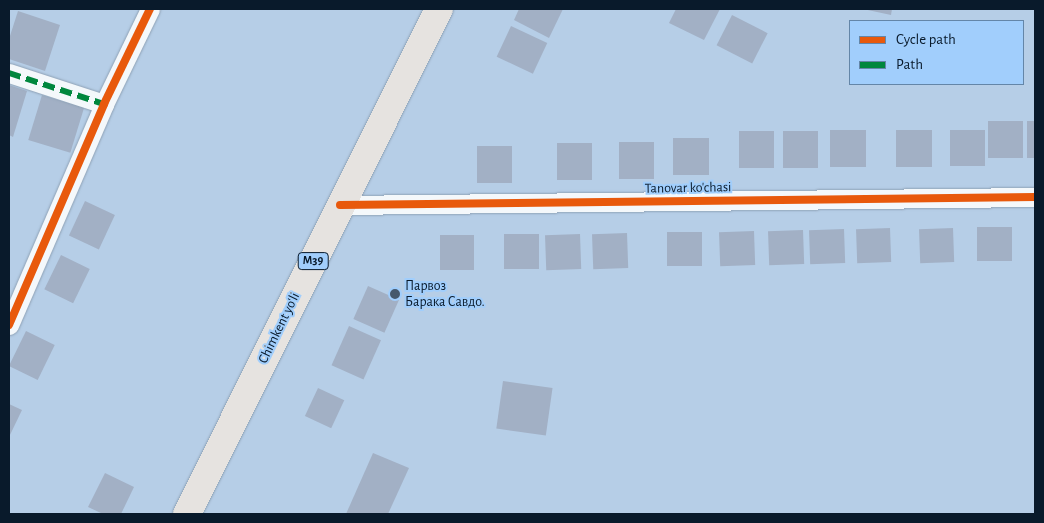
<!DOCTYPE html>
<html>
<head>
<meta charset="utf-8">
<style>
	body { margin:0 }
	#map { position:relative; width:1044px; height:523px; overflow:hidden; background:#b6cee7; font-family:"Alegreya Sans",sans-serif }
	div>[style] { position:absolute }
	[style*='--x'] { left:calc(var(--x)*1px); top:calc(var(--y)*1px); width:calc(var(--w)*1px); rotate:calc(var(--a)*1deg) }
	.building>* { inset:0; background:#a2b0c5; transform-origin:0 0 }
	.roads { filter:drop-shadow(0 0 1px #8ea1b5) drop-shadow(0 0 1px #8ea1b5) }
	.minor>* { height:19px; margin:-9.5px; padding:0 9.5px; transform-origin:9.5px; border-radius:9.5px; background:#f4f8fb }
	.trunk>* { height:28px; margin:-14px; padding:0 14px; transform-origin:14px; border-radius:14px; background:#e6e3e0 }
	.quiet>* { height:6px; margin-top:-3px; transform-origin:0; background:repeating-linear-gradient(90deg,#00873e 0 12px,transparent 0 18px) }
	.cycleway>* { height:8px; margin:-4px; padding:0 4px; transform-origin:4px; border-radius:4px; background:#e8590c }
	.dots>* { width:14px; height:14px; translate:-50% -50%; box-sizing:border-box; border:2px solid #a1cefc; border-radius:50% }
	span { translate:-50% -50%; white-space:nowrap; text-align:center; line-height:1.15; -webkit-text-stroke:4px #a1cefc; paint-order:stroke }
	.shield-label span { padding:1px 4px; background:#a1cefc; border:1px solid; border-radius:4px; -webkit-text-stroke-width:0 }
	.shield-label { font-size:12px; color:#091a2b; font-weight:700 }
	.street-label { font-size:14px; color:#091a2b }
	.poi-label { font-size:14px; color:#091a2b }
	.left { translate:0 -50%; text-align:left }
	.frame { position:absolute; inset:0; border:10px solid #091a2b; pointer-events:none }
	.legend { position:absolute; left:849px; top:20px; width:175px; height:65px; box-sizing:border-box; background:#a1cefc; border:1px solid #6486a8; margin:0; padding:6px 9px; list-style:none; font-size:15px; color:#091a2b }
	.legend li { display:flex; align-items:center; gap:10px; height:25px }
	.legend b { width:25px; border:1px solid #6486a8 }
</style>
</head>
<body>
<div id="map">
	<div class="building">
		<i style="clip-path:polygon(519px 9px,563px 9px,549px 38px,514px 20px)"></i>
		<i style="clip-path:polygon(676px 9px,720px 9px,704px 40px,669px 23px)"></i>
		<i style="clip-path:polygon(863px 9px,892px 9px,891px 15px)"></i>
		<i style="clip-path:polygon(18px 11px,60px 25px,45px 71px,9px 59px,9px 39px)"></i>
		<i style="left:732px;top:15px;width:40px;height:34px;rotate:27deg"></i>
		<i style="left:511px;top:26px;width:40px;height:34px;rotate:25deg"></i>
		<i style="clip-path:polygon(9px 85px,27px 91px,13px 137px,9px 135px)"></i>
		<i style="left:42px;top:95px;width:44px;height:47px;rotate:17deg"></i>
		<i style="left:988px;top:121px;width:35px;height:37px"></i>
		<i style="left:1027px;top:121px;width:8px;height:37px"></i>
		<i style="left:830px;top:130px;width:36px;height:37px"></i>
		<i style="left:896px;top:130px;width:36px;height:37px"></i>
		<i style="left:950px;top:130px;width:35px;height:36px"></i>
		<i style="left:739px;top:131px;width:35px;height:37px"></i>
		<i style="left:783px;top:131px;width:35px;height:37px"></i>
		<i style="left:673px;top:138px;width:36px;height:37px"></i>
		<i style="left:619px;top:142px;width:35px;height:37px"></i>
		<i style="left:557px;top:143px;width:35px;height:37px"></i>
		<i style="left:477px;top:146px;width:35px;height:37px"></i>
		<i style="left:85px;top:201px;width:33px;height:38px;rotate:25deg"></i>
		<i style="left:1012px;top:227px;width:34px;height:35px;rotate:90deg"></i>
		<i style="left:890px;top:228px;width:34px;height:34px;rotate:88deg"></i>
		<i style="left:953px;top:228px;width:34px;height:34px;rotate:88deg"></i>
		<i style="left:844px;top:229px;width:34px;height:35px;rotate:88deg"></i>
		<i style="left:803px;top:230px;width:34px;height:35px;rotate:88deg"></i>
		<i style="left:754px;top:231px;width:34px;height:35px;rotate:88deg"></i>
		<i style="left:702px;top:232px;width:34px;height:35px;rotate:90deg"></i>
		<i style="left:627px;top:233px;width:35px;height:35px;rotate:88deg"></i>
		<i style="left:539px;top:234px;width:35px;height:35px;rotate:90deg"></i>
		<i style="left:580px;top:234px;width:35px;height:35px;rotate:88deg"></i>
		<i style="left:440px;top:235px;width:34px;height:35px"></i>
		<i style="left:61px;top:255px;width:32px;height:38px;rotate:26deg"></i>
		<i style="left:368px;top:286px;width:34px;height:36px;rotate:24deg"></i>
		<i style="left:349px;top:326px;width:35px;height:43px;rotate:24deg"></i>
		<i style="left:26px;top:331px;width:32px;height:39px;rotate:26deg"></i>
		<i style="left:503px;top:381px;width:50px;height:48px;rotate:8deg"></i>
		<i style="left:318px;top:388px;width:29px;height:31px;rotate:25deg"></i>
		<i style="clip-path:polygon(9px 404px,22px 410px,9px 437px)"></i>
		<i style="clip-path:polygon(373px 453px,409px 468px,388px 514px,346px 514px)"></i>
		<i style="clip-path:polygon(105px 473px,134px 487px,121px 514px,103px 514px,88px 507px)"></i>
	</div>
	<div class="roads">
		<div class="minor">
			<i style="--x:9;--y:73;--w:100;--a:18.1"></i>
			<i style="--x:340;--y:205;--w:695;--a:-0.66"></i>
			<i style="--x:9;--y:325;--w:241;--a:-66.7"></i>
			<i style="--x:104;--y:104;--w:106;--a:-64.2"></i>
		</div>
		<div class="trunk">
			<i style="--x:187;--y:514;--w:564;--a:-63.48"></i>
		</div>
	</div>
	<div class="quiet">
		<i style="--x:9;--y:73;--w:100;--a:18.1"></i>
	</div>
	<div class="cycleway">
		<i style="--x:340;--y:205;--w:695;--a:-0.66"></i>
		<i style="--x:9;--y:325;--w:241;--a:-66.7"></i>
		<i style="--x:104;--y:104;--w:106;--a:-64.2"></i>
	</div>
	<div class="dots">
		<i style="left:395px;top:294px;background:#46596d"></i>
	</div>
	<div class="shield-label">
		<span style="left:313px;top:261px">M39</span>
	</div>
	<div class="street-label">
		<span style="left:688px;top:188px;rotate:-1deg">Tanovar ko'chasi</span>
		<span style="left:279px;top:328px;rotate:-64deg">Chimkent yo‘li</span>
	</div>
	<div class="poi-label">
		<span class="left" style="left:405px;top:294px">Парвоз<br>Барака Савдо.</span>
	</div>
	<div class="frame"></div>
	<ul class="legend">
	<li><b style="height:6px;background:#e8590c"></b>Cycle path</li>
	<li><b style="height:6px;background:#00873e"></b>Path</li>
	</ul>
</div>
</body>
</html>
